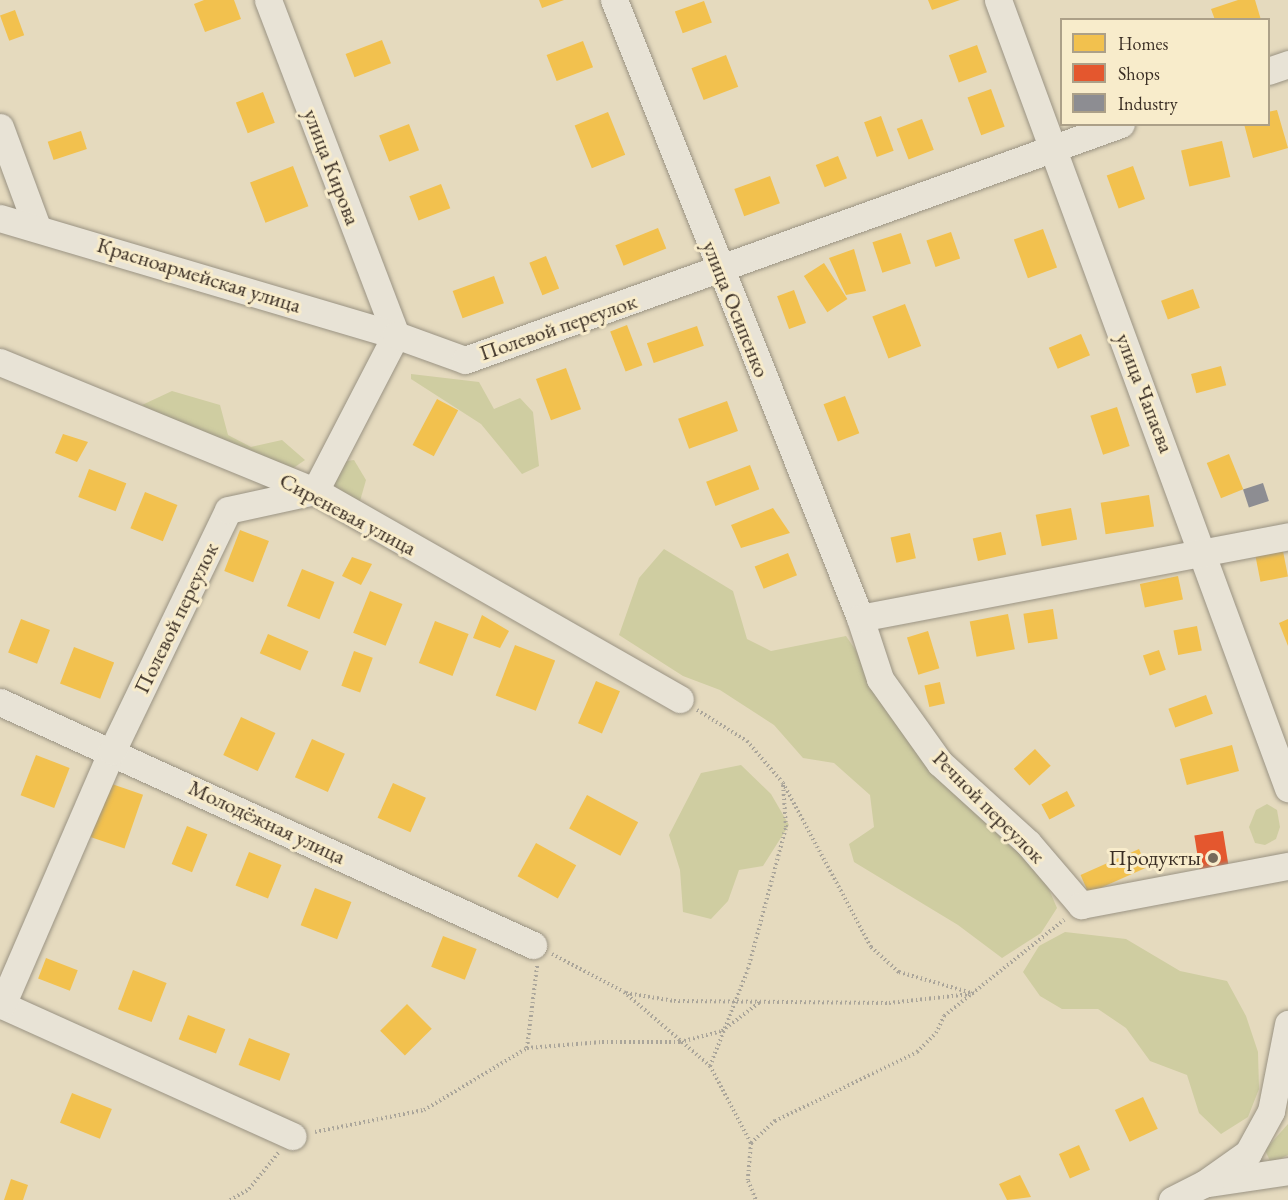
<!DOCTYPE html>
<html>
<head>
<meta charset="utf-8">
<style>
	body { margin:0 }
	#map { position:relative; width:1288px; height:1200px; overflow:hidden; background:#e5dabe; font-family:"EB Garamond",serif }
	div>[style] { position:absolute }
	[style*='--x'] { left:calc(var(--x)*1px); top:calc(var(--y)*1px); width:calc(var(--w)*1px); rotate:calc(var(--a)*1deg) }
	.green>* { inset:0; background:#cfcda1 }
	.homes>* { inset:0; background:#f2c14e; transform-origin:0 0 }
	.shops>* { inset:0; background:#e4572e; transform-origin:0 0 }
	.industry>* { inset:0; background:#8d8d92; transform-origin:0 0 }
	.path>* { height:4px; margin-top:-2px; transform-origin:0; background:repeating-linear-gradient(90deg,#aaa59a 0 1.5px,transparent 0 4.5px) }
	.roads { filter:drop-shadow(0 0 2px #9a9383) drop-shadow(0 0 2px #9a9383) }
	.minor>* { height:27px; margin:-13.5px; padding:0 13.5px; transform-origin:13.5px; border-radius:13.5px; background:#e8e3d6 }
	.dots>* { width:16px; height:16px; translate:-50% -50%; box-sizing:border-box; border:3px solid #f8eccb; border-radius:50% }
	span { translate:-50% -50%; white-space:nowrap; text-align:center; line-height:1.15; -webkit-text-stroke:6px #f8eccb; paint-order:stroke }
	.street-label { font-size:22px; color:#3a2e24 }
	.poi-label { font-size:22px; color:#3a2e24 }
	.right { translate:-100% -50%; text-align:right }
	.legend { position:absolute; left:1060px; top:18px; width:210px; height:108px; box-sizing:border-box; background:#f8eccb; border:2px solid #aca088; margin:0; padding:8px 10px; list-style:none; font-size:18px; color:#3a2e24 }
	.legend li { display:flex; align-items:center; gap:12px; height:30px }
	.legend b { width:30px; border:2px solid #aca088 }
</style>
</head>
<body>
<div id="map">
	<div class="green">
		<i style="clip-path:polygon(411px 374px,479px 382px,494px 409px,520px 398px,533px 412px,539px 466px,522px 474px,481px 424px,411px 379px)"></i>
		<i style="clip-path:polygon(172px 391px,220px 405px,228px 435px,251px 447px,282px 440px,305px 460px,289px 471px,186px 432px,142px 405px)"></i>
		<i style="clip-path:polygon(354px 460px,366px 480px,360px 501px,326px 489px,334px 463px)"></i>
		<i style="clip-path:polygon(664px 549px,733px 591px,747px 639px,771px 651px,846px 636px,899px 714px,1038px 864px,1057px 908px,1041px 933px,1002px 958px,958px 925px,854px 862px,849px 844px,874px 827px,870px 795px,834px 763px,803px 758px,774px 725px,720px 690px,683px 676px,619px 635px,639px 578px)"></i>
		<i style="clip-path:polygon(741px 765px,771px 794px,789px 825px,763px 866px,739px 870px,728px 901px,711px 919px,683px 912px,680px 870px,669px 835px,701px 773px)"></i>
		<i style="clip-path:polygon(1267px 804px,1277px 810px,1280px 827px,1276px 839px,1265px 845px,1255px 843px,1249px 827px,1256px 810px)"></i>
		<i style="clip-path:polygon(1065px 932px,1126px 939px,1180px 971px,1227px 981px,1246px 1016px,1258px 1052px,1259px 1089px,1248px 1117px,1221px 1134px,1199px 1113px,1187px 1075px,1150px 1061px,1126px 1028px,1098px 1009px,1062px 1009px,1040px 996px,1023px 972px,1039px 946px)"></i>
		<i style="clip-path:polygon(1288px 1124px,1288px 1155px,1271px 1163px,1265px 1150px)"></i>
	</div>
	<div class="homes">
		<i style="clip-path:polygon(204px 0,234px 0,241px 19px,205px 32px,194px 4px)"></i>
		<i style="clip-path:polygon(539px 0,564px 0,542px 8px)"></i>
		<i style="clip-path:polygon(928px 0,960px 0,932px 10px)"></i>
		<i style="clip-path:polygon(1238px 0,1255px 0,1261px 20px,1215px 20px,1211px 9px)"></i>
		<i style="left:704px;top:1px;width:23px;height:31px;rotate:70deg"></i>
		<i style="left:15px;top:10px;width:27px;height:16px;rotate:70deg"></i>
		<i style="left:382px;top:40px;width:25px;height:39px;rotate:69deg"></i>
		<i style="left:583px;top:41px;width:28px;height:39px;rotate:69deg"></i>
		<i style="left:977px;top:45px;width:29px;height:30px;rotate:70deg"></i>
		<i style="left:726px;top:55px;width:34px;height:37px;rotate:69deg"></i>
		<i style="left:991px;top:89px;width:40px;height:25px;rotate:70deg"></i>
		<i style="left:263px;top:92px;width:33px;height:29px;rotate:69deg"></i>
		<i style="clip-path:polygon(1277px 110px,1288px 148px,1253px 158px,1244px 124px,1268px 124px,1268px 112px)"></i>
		<i style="left:608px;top:112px;width:46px;height:36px;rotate:68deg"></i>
		<i style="left:881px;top:116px;width:37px;height:18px;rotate:70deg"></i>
		<i style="left:922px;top:119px;width:33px;height:27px;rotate:69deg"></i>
		<i style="left:409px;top:124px;width:28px;height:32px;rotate:69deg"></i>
		<i style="left:81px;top:131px;width:19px;height:35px;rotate:72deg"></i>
		<i style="left:1222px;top:141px;width:37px;height:42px;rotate:77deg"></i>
		<i style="left:838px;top:156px;width:24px;height:24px;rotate:68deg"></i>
		<i style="left:293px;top:166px;width:43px;height:46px;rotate:69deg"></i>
		<i style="left:1133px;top:166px;width:35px;height:28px;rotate:70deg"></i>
		<i style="left:770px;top:176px;width:29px;height:38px;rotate:70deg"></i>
		<i style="left:441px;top:184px;width:26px;height:34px;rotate:69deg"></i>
		<i style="left:658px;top:228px;width:22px;height:46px;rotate:68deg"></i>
		<i style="left:1043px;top:229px;width:41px;height:31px;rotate:70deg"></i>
		<i style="left:951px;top:232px;width:28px;height:26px;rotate:71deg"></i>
		<i style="left:901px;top:233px;width:32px;height:30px;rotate:72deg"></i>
		<i style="clip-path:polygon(854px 249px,866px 291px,846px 295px,829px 258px)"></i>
		<i style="left:546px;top:256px;width:35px;height:18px;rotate:68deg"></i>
		<i style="left:824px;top:263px;width:43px;height:24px;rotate:57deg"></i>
		<i style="left:494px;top:276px;width:29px;height:44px;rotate:70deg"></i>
		<i style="left:1193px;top:289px;width:20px;height:34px;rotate:70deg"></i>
		<i style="left:794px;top:290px;width:35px;height:18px;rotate:70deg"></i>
		<i style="left:905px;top:304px;width:45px;height:35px;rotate:69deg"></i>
		<i style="left:627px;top:325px;width:43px;height:18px;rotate:69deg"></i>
		<i style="left:697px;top:326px;width:21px;height:53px;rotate:71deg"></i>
		<i style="left:1081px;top:334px;width:23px;height:35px;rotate:67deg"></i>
		<i style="left:1221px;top:366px;width:20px;height:31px;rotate:75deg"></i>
		<i style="left:566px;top:368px;width:44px;height:32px;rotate:70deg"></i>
		<i style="left:845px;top:396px;width:40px;height:23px;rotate:69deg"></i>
		<i style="left:437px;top:399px;width:24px;height:52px;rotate:28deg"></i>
		<i style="left:727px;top:401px;width:32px;height:52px;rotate:70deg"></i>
		<i style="left:1117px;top:407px;width:41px;height:28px;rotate:72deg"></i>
		<i style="clip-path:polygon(63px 434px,88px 442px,77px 462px,55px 453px)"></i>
		<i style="left:1229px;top:454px;width:38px;height:24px;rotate:68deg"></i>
		<i style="left:750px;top:465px;width:26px;height:47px;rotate:69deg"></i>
		<i style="left:89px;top:469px;width:40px;height:30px;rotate:21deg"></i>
		<i style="left:145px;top:492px;width:35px;height:39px;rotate:22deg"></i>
		<i style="left:1149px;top:495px;width:32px;height:49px;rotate:81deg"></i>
		<i style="clip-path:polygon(773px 508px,790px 533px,741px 548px,731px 525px)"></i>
		<i style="left:1071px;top:508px;width:32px;height:36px;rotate:79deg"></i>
		<i style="left:240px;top:530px;width:31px;height:44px;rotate:21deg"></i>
		<i style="left:1001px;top:532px;width:23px;height:29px;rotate:77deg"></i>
		<i style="left:910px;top:533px;width:26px;height:20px;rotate:77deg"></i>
		<i style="left:1283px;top:551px;width:26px;height:28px;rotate:79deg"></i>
		<i style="left:788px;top:553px;width:24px;height:36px;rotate:68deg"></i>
		<i style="clip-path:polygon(352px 557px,372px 564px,361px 585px,342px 576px)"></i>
		<i style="left:302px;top:569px;width:35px;height:40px;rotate:22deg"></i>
		<i style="left:1178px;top:576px;width:24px;height:39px;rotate:78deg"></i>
		<i style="left:370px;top:591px;width:35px;height:45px;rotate:22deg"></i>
		<i style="left:1053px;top:609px;width:30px;height:30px;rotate:81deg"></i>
		<i style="left:1008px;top:614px;width:36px;height:39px;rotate:79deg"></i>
		<i style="clip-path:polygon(482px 615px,509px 631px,500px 648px,473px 638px)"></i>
		<i style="left:21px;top:619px;width:31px;height:36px;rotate:21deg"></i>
		<i style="clip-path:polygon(1288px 619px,1288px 646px,1279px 623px)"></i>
		<i style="left:435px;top:621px;width:36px;height:45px;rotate:21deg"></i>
		<i style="left:1197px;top:626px;width:25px;height:24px;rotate:79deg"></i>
		<i style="left:928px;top:631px;width:39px;height:22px;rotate:73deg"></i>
		<i style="left:268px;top:634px;width:44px;height:21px;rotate:23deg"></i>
		<i style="left:515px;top:645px;width:43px;height:54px;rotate:21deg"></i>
		<i style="left:74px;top:647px;width:43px;height:39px;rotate:21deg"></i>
		<i style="left:1159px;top:650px;width:21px;height:17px;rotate:71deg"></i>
		<i style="left:354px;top:651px;width:20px;height:37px;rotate:20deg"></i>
		<i style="left:596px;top:681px;width:26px;height:46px;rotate:23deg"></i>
		<i style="left:940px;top:682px;width:22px;height:16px;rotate:77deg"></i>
		<i style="left:1206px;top:695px;width:20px;height:40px;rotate:70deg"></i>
		<i style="left:241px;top:717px;width:38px;height:42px;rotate:25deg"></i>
		<i style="left:312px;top:739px;width:36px;height:42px;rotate:24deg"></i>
		<i style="left:1232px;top:745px;width:27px;height:54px;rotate:75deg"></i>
		<i style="left:1035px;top:749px;width:23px;height:29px;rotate:47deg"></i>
		<i style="left:36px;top:755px;width:36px;height:43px;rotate:21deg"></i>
		<i style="left:109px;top:783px;width:36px;height:57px;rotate:19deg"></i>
		<i style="left:393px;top:783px;width:36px;height:38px;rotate:24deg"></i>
		<i style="left:1067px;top:791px;width:17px;height:29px;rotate:62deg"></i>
		<i style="left:587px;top:795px;width:58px;height:38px;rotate:28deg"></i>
		<i style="left:187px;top:826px;width:22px;height:41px;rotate:22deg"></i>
		<i style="left:536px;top:843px;width:46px;height:38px;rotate:29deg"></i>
		<i style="left:1139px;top:849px;width:20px;height:64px;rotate:66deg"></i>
		<i style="left:249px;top:852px;width:35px;height:36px;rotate:22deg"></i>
		<i style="left:315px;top:888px;width:39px;height:40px;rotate:21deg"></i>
		<i style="left:443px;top:936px;width:36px;height:33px;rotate:21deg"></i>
		<i style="left:46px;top:958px;width:34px;height:22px;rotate:21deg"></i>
		<i style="left:133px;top:970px;width:36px;height:42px;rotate:21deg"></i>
		<i style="left:407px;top:1004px;width:35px;height:38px;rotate:45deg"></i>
		<i style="left:188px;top:1015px;width:40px;height:26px;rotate:21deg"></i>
		<i style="left:249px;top:1038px;width:44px;height:29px;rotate:21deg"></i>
		<i style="left:72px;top:1093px;width:43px;height:32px;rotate:22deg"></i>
		<i style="left:1143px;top:1097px;width:35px;height:31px;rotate:65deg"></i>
		<i style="left:1079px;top:1145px;width:27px;height:22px;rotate:66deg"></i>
		<i style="clip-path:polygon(1020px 1175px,1031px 1197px,1007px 1200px,999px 1184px)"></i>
		<i style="clip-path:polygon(11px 1179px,28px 1185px,23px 1200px,4px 1200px)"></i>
	</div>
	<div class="shops">
		<i style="left:1223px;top:831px;width:36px;height:29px;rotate:81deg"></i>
	</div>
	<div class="industry">
		<i style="left:1263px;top:483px;width:19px;height:21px;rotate:72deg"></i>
	</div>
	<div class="path">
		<i style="--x:697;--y:710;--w:59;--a:31.8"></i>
		<i style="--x:747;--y:741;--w:55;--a:49.4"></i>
		<i style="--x:783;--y:783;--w:186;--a:61.8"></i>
		<i style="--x:871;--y:947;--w:38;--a:42"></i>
		<i style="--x:899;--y:972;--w:79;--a:16.1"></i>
		<i style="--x:552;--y:954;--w:81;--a:27.8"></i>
		<i style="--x:624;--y:992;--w:113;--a:40.7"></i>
		<i style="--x:710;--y:1066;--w:87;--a:62"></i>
		<i style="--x:751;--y:1143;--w:38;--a:95"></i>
		<i style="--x:748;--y:1181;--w:21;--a:67"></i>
		<i style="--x:626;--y:993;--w:49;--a:9.5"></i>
		<i style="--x:674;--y:1001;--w:215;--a:0.5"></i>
		<i style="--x:889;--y:1003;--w:82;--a:-6.3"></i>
		<i style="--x:527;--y:1048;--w:83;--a:-83"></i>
		<i style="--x:710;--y:1066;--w:104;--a:-68.6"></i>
		<i style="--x:748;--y:969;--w:147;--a:-75"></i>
		<i style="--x:786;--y:827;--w:43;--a:-94"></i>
		<i style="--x:315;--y:1132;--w:111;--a:-11.4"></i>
		<i style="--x:424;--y:1110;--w:120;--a:-31"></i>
		<i style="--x:527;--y:1048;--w:75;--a:-4.6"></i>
		<i style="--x:602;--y:1042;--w:78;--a:0"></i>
		<i style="--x:680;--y:1042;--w:43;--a:-14.7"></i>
		<i style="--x:722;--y:1031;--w:48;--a:-37.3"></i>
		<i style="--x:751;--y:1143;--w:33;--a:-43"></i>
		<i style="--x:775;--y:1121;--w:158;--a:-25.9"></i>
		<i style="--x:917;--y:1052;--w:27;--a:-45"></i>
		<i style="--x:936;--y:1033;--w:19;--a:-65"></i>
		<i style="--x:944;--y:1016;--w:154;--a:-38.7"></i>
		<i style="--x:230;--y:1200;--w:22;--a:-30"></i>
		<i style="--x:249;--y:1189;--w:48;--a:-51"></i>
	</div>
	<div class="roads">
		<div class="minor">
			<i style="--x:268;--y:0;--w:359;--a:69.1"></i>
			<i style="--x:614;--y:0;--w:665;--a:68.29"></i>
			<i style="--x:860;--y:618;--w:64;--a:71.8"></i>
			<i style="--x:880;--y:679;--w:103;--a:54.5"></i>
			<i style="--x:940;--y:763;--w:119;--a:42.3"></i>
			<i style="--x:1028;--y:843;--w:82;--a:49.5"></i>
			<i style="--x:1081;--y:905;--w:211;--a:-10.7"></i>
			<i style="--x:998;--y:0;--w:840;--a:69.8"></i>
			<i style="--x:1268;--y:71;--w:21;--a:-19"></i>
			<i style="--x:0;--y:127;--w:107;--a:69.7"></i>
			<i style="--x:0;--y:218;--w:413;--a:16.5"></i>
			<i style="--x:0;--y:362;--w:340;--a:22.3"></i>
			<i style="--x:315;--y:491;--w:420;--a:29.7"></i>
			<i style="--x:860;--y:618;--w:436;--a:-10.8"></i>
			<i style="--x:0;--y:702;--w:586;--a:24.51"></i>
			<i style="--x:0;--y:1004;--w:321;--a:24.3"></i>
			<i style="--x:2;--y:1005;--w:277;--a:-66.6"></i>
			<i style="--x:112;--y:751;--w:267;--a:-64.3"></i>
			<i style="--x:228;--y:510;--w:89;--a:-12.3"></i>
			<i style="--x:315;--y:491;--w:176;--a:-62.6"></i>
			<i style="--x:396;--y:335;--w:73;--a:19.9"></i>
			<i style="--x:465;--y:360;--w:697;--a:-19.79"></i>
			<i style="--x:1209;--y:1183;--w:80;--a:-8.6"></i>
			<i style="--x:1172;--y:1200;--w:36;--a:-27"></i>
			<i style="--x:1204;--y:1184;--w:54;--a:-35.2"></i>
			<i style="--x:1248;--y:1153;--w:48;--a:-61.3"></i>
			<i style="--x:1271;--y:1111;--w:89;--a:-78.9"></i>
		</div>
	</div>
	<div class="dots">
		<i style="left:1213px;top:858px;background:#766a5a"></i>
	</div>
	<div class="street-label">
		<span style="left:332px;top:167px;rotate:69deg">улица Кирова</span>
		<span style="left:199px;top:275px;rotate:17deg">Красноармейская улица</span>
		<span style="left:736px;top:309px;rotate:68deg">улица Осипенко</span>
		<span style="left:558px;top:327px;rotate:-19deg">Полевой переулок</span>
		<span style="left:1145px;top:393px;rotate:69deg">улица Чапаева</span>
		<span style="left:348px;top:514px;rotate:28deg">Сиреневая улица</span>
		<span style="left:176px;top:618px;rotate:-64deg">Полевой переулок</span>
		<span style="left:989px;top:807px;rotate:45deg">Речной переулок</span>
		<span style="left:267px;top:822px;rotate:25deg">Молодёжная улица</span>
	</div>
	<div class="poi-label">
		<span class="right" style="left:1201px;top:858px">Продукты</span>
	</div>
	<ul class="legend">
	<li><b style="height:16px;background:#f2c14e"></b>Homes</li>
	<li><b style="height:16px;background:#e4572e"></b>Shops</li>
	<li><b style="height:16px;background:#8d8d92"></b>Industry</li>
	</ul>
</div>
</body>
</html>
